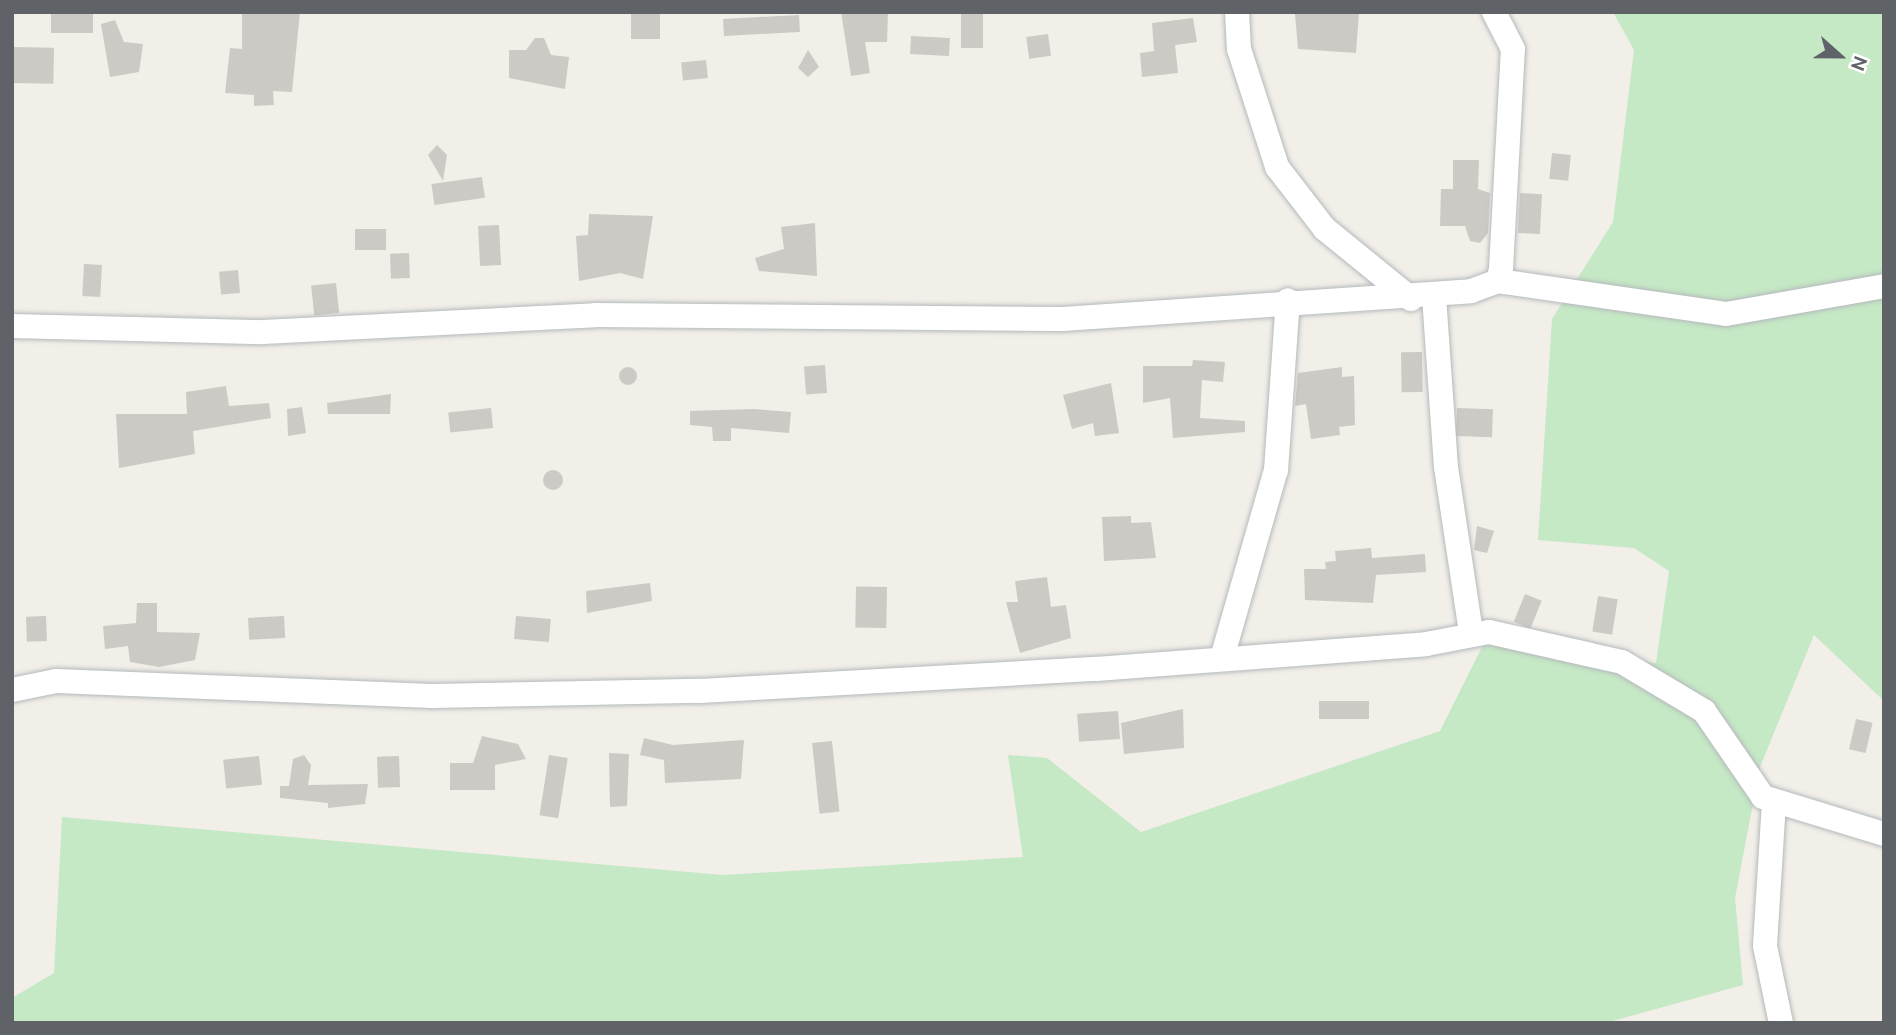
<!DOCTYPE html>
<html>
<head>
<meta charset="utf-8">
<style>
	body { margin:0 }
	#map { position:relative; width:1896px; height:1035px; overflow:hidden; background:#f1efe8; font-family:Ubuntu,sans-serif }
	div>[style] { position:absolute }
	[style*='--x'] { left:calc(var(--x)*1px); top:calc(var(--y)*1px); width:calc(var(--w)*1px); rotate:calc(var(--a)*1deg) }
	.green>* { inset:0; background:#c5e8c5 }
	.building>* { inset:0; background:#cccac5; transform-origin:0 0 }
	.round { border-radius:50% }
	.roads { filter:drop-shadow(0 0 2px #b5b8bc) drop-shadow(0 0 2px #b5b8bc) }
	.minor>* { height:24px; margin:-12px; padding:0 12px; transform-origin:12px; border-radius:12px; background:#fff }
	span { translate:-50% -50%; white-space:nowrap; text-align:center; line-height:1.15; -webkit-text-stroke:7px #fff; paint-order:stroke }
	.frame { position:absolute; inset:0; border:14px solid #5f6368; pointer-events:none }
	.north { position:absolute; left:1805px; top:21px; width:70px; height:70px; -webkit-text-stroke:5px #fff; paint-order:stroke; rotate:111deg; font-size:19px; font-weight:700; line-height:28px; text-align:center; color:#5f6368 }
	.north::after { content:''; display:block; margin:auto; width:24px; height:32px; background:#5f6368; clip-path:polygon(50% 0,100% 100%,50% 72%,0 100%) }
</style>
</head>
<body>
<div id="map">
	<div class="green">
		<i style="clip-path:polygon(1613px 12px,1884px 12px,1884px 701px,1814px 635px,1760px 767px,1735px 898px,1743px 985px,1605px 1023px,12px 1023px,12px 998px,54px 973px,62px 817px,723px 875px,1023px 857px,1008px 755px,1047px 758px,1141px 832px,1440px 731px,1484px 643px,1656px 663px,1669px 571px,1634px 548px,1538px 540px,1552px 319px,1613px 222px,1634px 50px)"></i>
	</div>
	<div class="building">
		<i style="left:51px;top:12px;width:42px;height:21px"></i>
		<i style="clip-path:polygon(242px 12px,300px 12px,292px 92px,273px 91px,274px 105px,254px 106px,254px 95px,225px 93px,230px 48px,242px 49px)"></i>
		<i style="left:631px;top:12px;width:29px;height:27px"></i>
		<i style="clip-path:polygon(841px 12px,888px 12px,887px 42px,865px 42px,870px 73px,851px 76px)"></i>
		<i style="left:961px;top:12px;width:22px;height:36px"></i>
		<i style="clip-path:polygon(1359px 12px,1356px 53px,1298px 49px,1295px 14px)"></i>
		<i style="left:799px;top:15px;width:17px;height:76px;rotate:87deg"></i>
		<i style="clip-path:polygon(1193px 18px,1197px 42px,1175px 45px,1178px 73px,1142px 77px,1140px 53px,1154px 51px,1152px 23px)"></i>
		<i style="clip-path:polygon(115px 20px,124px 42px,143px 44px,139px 72px,110px 77px,101px 24px)"></i>
		<i style="left:1048px;top:34px;width:22px;height:22px;rotate:82deg"></i>
		<i style="left:911px;top:36px;width:39px;height:18px;rotate:3deg"></i>
		<i style="clip-path:polygon(535px 38px,544px 38px,551px 55px,569px 57px,565px 89px,509px 78px,509px 50px,526px 50px)"></i>
		<i style="left:12px;top:47px;width:42px;height:36px;rotate:1deg"></i>
		<i style="clip-path:polygon(808px 50px,819px 67px,808px 77px,798px 68px)"></i>
		<i style="left:706px;top:60px;width:18px;height:25px;rotate:84deg"></i>
		<i style="clip-path:polygon(437px 145px,447px 155px,443px 181px,428px 155px)"></i>
		<i style="left:1552px;top:153px;width:19px;height:26px;rotate:6deg"></i>
		<i style="clip-path:polygon(1453px 160px,1479px 160px,1478px 189px,1490px 193px,1488px 233px,1480px 243px,1470px 241px,1465px 226px,1440px 226px,1441px 189px,1453px 189px)"></i>
		<i style="left:482px;top:177px;width:21px;height:51px;rotate:82deg"></i>
		<i style="left:1520px;top:193px;width:22px;height:40px;rotate:3deg"></i>
		<i style="clip-path:polygon(589px 214px,653px 216px,643px 279px,620px 273px,579px 281px,576px 236px,588px 235px)"></i>
		<i style="clip-path:polygon(815px 223px,817px 276px,759px 271px,755px 258px,784px 249px,781px 227px)"></i>
		<i style="left:499px;top:225px;width:40px;height:21px;rotate:87deg"></i>
		<i style="left:386px;top:229px;width:21px;height:31px;rotate:90deg"></i>
		<i style="left:409px;top:253px;width:25px;height:19px;rotate:88deg"></i>
		<i style="left:84px;top:264px;width:18px;height:32px;rotate:3deg"></i>
		<i style="left:238px;top:270px;width:23px;height:19px;rotate:85deg"></i>
		<i style="left:336px;top:283px;width:30px;height:25px;rotate:84deg"></i>
		<i style="left:1422px;top:352px;width:40px;height:21px;rotate:89deg"></i>
		<i style="clip-path:polygon(1193px 360px,1225px 362px,1223px 382px,1202px 380px,1200px 418px,1245px 421px,1245px 432px,1173px 438px,1170px 398px,1143px 403px,1143px 366px,1192px 366px)"></i>
		<i style="left:825px;top:365px;width:28px;height:21px;rotate:86deg"></i>
		<i class="round" style="left:619px;top:367px;width:18px;height:18px"></i>
		<i style="clip-path:polygon(1342px 367px,1342px 377px,1354px 376px,1355px 425px,1339px 427px,1340px 435px,1311px 439px,1306px 404px,1295px 406px,1298px 373px)"></i>
		<i style="clip-path:polygon(1111px 383px,1119px 433px,1095px 436px,1093px 423px,1072px 429px,1063px 395px)"></i>
		<i style="clip-path:polygon(226px 386px,229px 406px,269px 403px,271px 418px,193px 431px,195px 454px,119px 468px,116px 414px,187px 414px,186px 392px)"></i>
		<i style="clip-path:polygon(391px 394px,390px 414px,328px 414px,327px 403px)"></i>
		<i style="clip-path:polygon(302px 407px,306px 433px,288px 436px,287px 409px)"></i>
		<i style="left:491px;top:408px;width:20px;height:43px;rotate:84deg"></i>
		<i style="left:1457px;top:408px;width:36px;height:28px;rotate:2deg"></i>
		<i style="clip-path:polygon(754px 409px,791px 412px,789px 433px,731px 428px,731px 441px,713px 441px,712px 427px,690px 425px,690px 411px)"></i>
		<i class="round" style="left:543px;top:470px;width:20px;height:20px"></i>
		<i style="clip-path:polygon(1131px 516px,1131px 523px,1151px 522px,1156px 558px,1104px 561px,1102px 517px)"></i>
		<i style="clip-path:polygon(1477px 526px,1494px 531px,1487px 553px,1474px 550px)"></i>
		<i style="clip-path:polygon(1371px 548px,1372px 558px,1425px 554px,1426px 572px,1376px 575px,1373px 603px,1305px 600px,1304px 569px,1326px 569px,1325px 562px,1336px 561px,1335px 551px)"></i>
		<i style="clip-path:polygon(1047px 577px,1051px 607px,1066px 605px,1071px 638px,1020px 653px,1006px 602px,1018px 602px,1015px 581px)"></i>
		<i style="clip-path:polygon(650px 583px,652px 601px,587px 613px,586px 591px)"></i>
		<i style="left:887px;top:587px;width:41px;height:31px;rotate:91deg"></i>
		<i style="left:1525px;top:594px;width:18px;height:30px;rotate:22deg"></i>
		<i style="left:1598px;top:596px;width:20px;height:36px;rotate:9deg"></i>
		<i style="clip-path:polygon(137px 603px,157px 603px,157px 632px,200px 633px,195px 660px,159px 667px,130px 662px,128px 646px,105px 649px,103px 626px,136px 623px)"></i>
		<i style="left:46px;top:616px;width:25px;height:20px;rotate:88deg"></i>
		<i style="left:284px;top:616px;width:22px;height:36px;rotate:87deg"></i>
		<i style="left:516px;top:616px;width:35px;height:23px;rotate:5deg"></i>
		<i style="left:1369px;top:701px;width:18px;height:50px;rotate:90deg"></i>
		<i style="clip-path:polygon(1183px 709px,1184px 748px,1124px 754px,1121px 723px)"></i>
		<i style="left:1118px;top:711px;width:28px;height:41px;rotate:86deg"></i>
		<i style="left:1856px;top:719px;width:17px;height:31px;rotate:13deg"></i>
		<i style="clip-path:polygon(482px 736px,518px 744px,526px 759px,495px 765px,495px 790px,450px 790px,450px 763px,473px 763px)"></i>
		<i style="clip-path:polygon(644px 738px,673px 745px,744px 740px,741px 779px,665px 783px,664px 760px,640px 755px)"></i>
		<i style="left:832px;top:741px;width:71px;height:20px;rotate:84deg"></i>
		<i style="clip-path:polygon(609px 753px,629px 754px,627px 806px,610px 807px)"></i>
		<i style="clip-path:polygon(304px 755px,311px 765px,308px 785px,368px 784px,365px 804px,328px 808px,328px 803px,280px 798px,280px 786px,289px 786px,293px 759px)"></i>
		<i style="left:549px;top:755px;width:19px;height:61px;rotate:9deg"></i>
		<i style="left:259px;top:756px;width:29px;height:36px;rotate:84deg"></i>
		<i style="left:399px;top:756px;width:31px;height:22px;rotate:88deg"></i>
	</div>
	<div class="roads">
		<div class="minor">
			<i style="--x:1237;--y:12;--w:37;--a:87"></i>
			<i style="--x:1239;--y:49;--w:124;--a:72.1"></i>
			<i style="--x:1277;--y:167;--w:78;--a:52.3"></i>
			<i style="--x:1325;--y:229;--w:111;--a:39.1"></i>
			<i style="--x:1498;--y:281;--w:230;--a:8.2"></i>
			<i style="--x:1726;--y:314;--w:160;--a:-10"></i>
			<i style="--x:1434;--y:296;--w:171;--a:86"></i>
			<i style="--x:1446;--y:467;--w:168;--a:81.4"></i>
			<i style="--x:12;--y:326;--w:251;--a:1.4"></i>
			<i style="--x:263;--y:332;--w:333;--a:-2.9"></i>
			<i style="--x:596;--y:315;--w:467;--a:0.5"></i>
			<i style="--x:1063;--y:319;--w:409;--a:-3.9"></i>
			<i style="--x:1471;--y:291;--w:29;--a:-20"></i>
			<i style="--x:1498;--y:281;--w:12;--a:-76"></i>
			<i style="--x:1501;--y:269;--w:220;--a:-86.9"></i>
			<i style="--x:1513;--y:49;--w:42;--a:-117.2"></i>
			<i style="--x:1222;--y:658;--w:196;--a:-74"></i>
			<i style="--x:1276;--y:470;--w:170;--a:-86"></i>
			<i style="--x:12;--y:690;--w:45;--a:-11.6"></i>
			<i style="--x:56;--y:681;--w:376;--a:2.3"></i>
			<i style="--x:432;--y:696;--w:268;--a:-1.1"></i>
			<i style="--x:700;--y:691;--w:397;--a:-3.2"></i>
			<i style="--x:1096;--y:669;--w:331;--a:-4.3"></i>
			<i style="--x:1426;--y:644;--w:64;--a:-10.8"></i>
			<i style="--x:1489;--y:632;--w:136;--a:12.7"></i>
			<i style="--x:1622;--y:662;--w:96;--a:30.9"></i>
			<i style="--x:1704;--y:711;--w:104;--a:55.5"></i>
			<i style="--x:1763;--y:797;--w:127;--a:17"></i>
			<i style="--x:1774;--y:802;--w:144;--a:93.6"></i>
			<i style="--x:1765;--y:946;--w:79;--a:78.3"></i>
		</div>
	</div>
	<div class="frame"></div>
	<div class="north">N</div>
</div>
</body>
</html>
